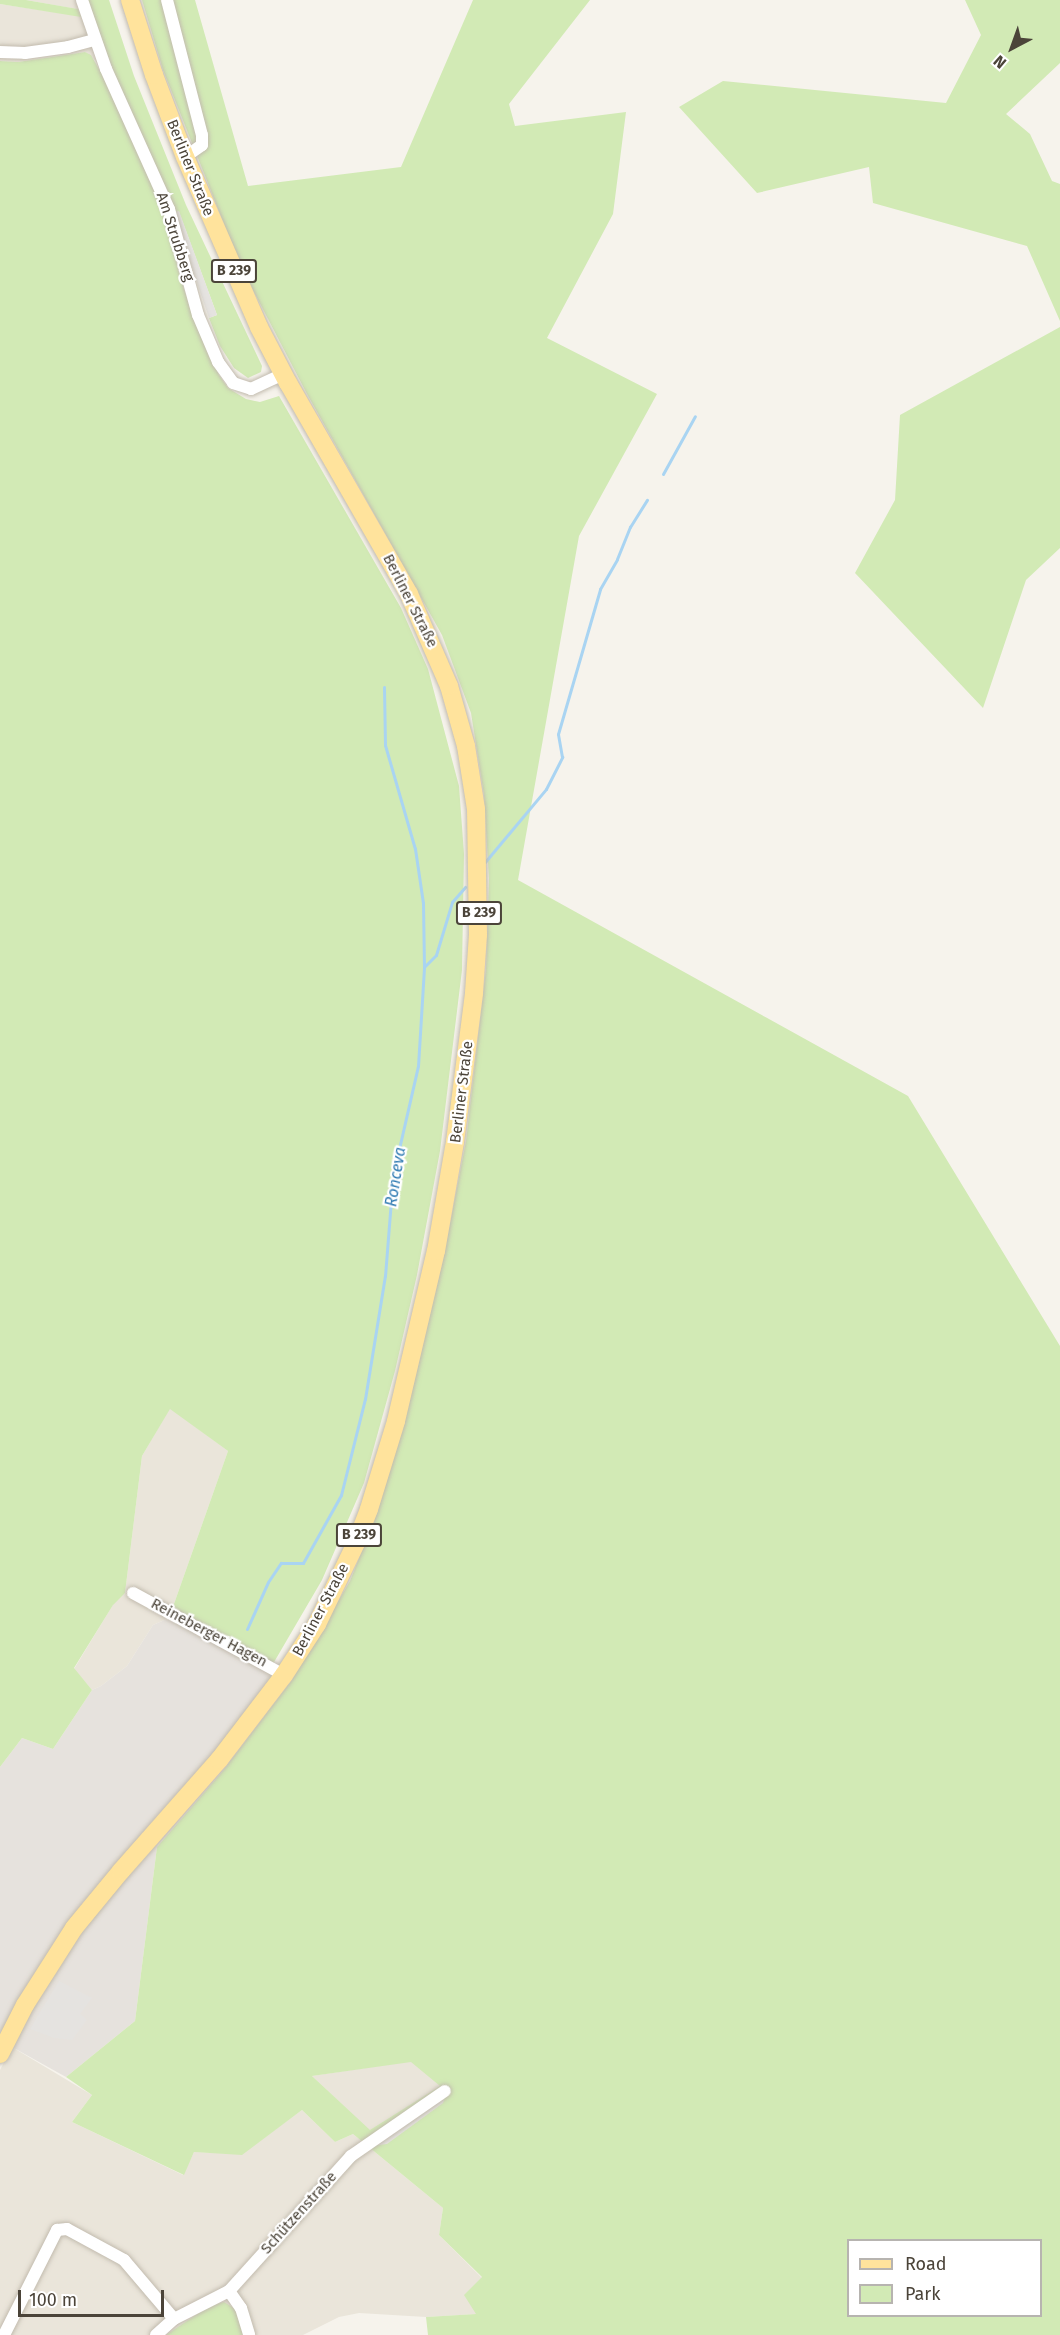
<!DOCTYPE html>
<html>
<head>
<meta charset="utf-8">
<style>
	body { margin:0 }
	#map { position:relative; width:1060px; height:2335px; overflow:hidden; background:#f6f3ec; font-family:"Fira Sans",sans-serif }
	div>[style] { position:absolute }
	[style*='--x'] { left:calc(var(--x)*1px); top:calc(var(--y)*1px); width:calc(var(--w)*1px); rotate:calc(var(--a)*1deg) }
	.residential>* { inset:0; background:#eae5da }
	.industrial>* { inset:0; background:#e6e2dd }
	.green>* { inset:0; background:#d2eab5 }
	.parking>* { inset:0; background:#e5e3e0 }
	.stream>* { height:3px; margin:-1.5px; padding:0 1.5px; transform-origin:1.5px; border-radius:1.5px; background:#a9d4f2 }
	.roads { filter:drop-shadow(0 0 2px #c2bbae) drop-shadow(0 0 2px #c2bbae) }
	.minor>* { height:12px; margin:-6px; padding:0 6px; transform-origin:6px; border-radius:6px; background:#fff }
	.primary>* { height:18px; margin:-9px; padding:0 9px; transform-origin:9px; border-radius:9px; background:#ffe39c }
	span { translate:-50% -50%; white-space:nowrap; text-align:center; line-height:1.15; -webkit-text-stroke:4.5px #fff; paint-order:stroke }
	.shield-label span { padding:2px 4px; background:#fff; border:2px solid; border-radius:4px; -webkit-text-stroke-width:0 }
	.shield-label { font-size:14px; color:#4b4439; font-weight:700 }
	.street-label { font-size:15px; color:#4b4439 }
	.water-label { font-size:16px; color:#2e7ab2; font-style:italic }
	.legend { position:absolute; left:847px; top:2239px; width:195px; height:78px; box-sizing:border-box; background:#fff; border:2px solid #b7b4b0; margin:0; padding:8px 10px; list-style:none; font-size:18px; color:#4b4439 }
	.legend li { display:flex; align-items:center; gap:12px; height:30px }
	.legend b { width:30px; border:2px solid #b7b4b0 }
	.north { position:absolute; left:982px; top:18px; width:60px; height:60px; -webkit-text-stroke:4px #fff; paint-order:stroke; rotate:221deg; font-size:16px; font-weight:700; line-height:24px; text-align:center; color:#4b4439 }
	.north::after { content:''; display:block; margin:auto; width:21px; height:27px; background:#4b4439; clip-path:polygon(50% 0,100% 100%,50% 72%,0 100%) }
	.scale { position:absolute; left:18px; top:2290px; width:146px; height:27px; box-sizing:border-box; border:3px solid #4b4439; border-top:0; padding-left:8px; font-size:18px; line-height:21px; white-space:nowrap; color:#4b4439; -webkit-text-stroke:4px #fff; paint-order:stroke }
</style>
</head>
<body>
<div id="map">
	<div class="residential">
		<i style="clip-path:polygon(26px 0,87px 0,112px 67px,100px 71px,96px 61px,85px 52px,18px 62px,0 61px,0 4px,80px 16px,77px 9px)"></i>
		<i style="clip-path:polygon(170px 1408px,228px 1451px,169px 1618px,153px 1625px,127px 1666px,101px 1686px,92px 1690px,74px 1669px,114px 1603px,125px 1593px,142px 1456px)"></i>
		<i style="clip-path:polygon(12px 2047px,92px 2095px,72px 2122px,183px 2175px,194px 2152px,242px 2154px,302px 2110px,335px 2142px,353px 2134px,443px 2208px,439px 2235px,482px 2278px,477px 2314px,426px 2317px,359px 2313px,339px 2317px,303px 2335px,0 2335px,0 2070px)"></i>
		<i style="clip-path:polygon(411px 2061px,441px 2086px,370px 2131px,312px 2076px)"></i>
	</div>
	<div class="industrial">
		<i style="clip-path:polygon(169px 1618px,292px 1680px,223px 1772px,157px 1847px,135px 2021px,66px 2077px,12px 2047px,0 2037px,0 1767px,22px 1738px,53px 1749px,92px 1690px,101px 1686px,127px 1666px,153px 1625px)"></i>
	</div>
	<div class="green">
		<i style="clip-path:polygon(0 0,26px 0,78px 9px,81px 17px,0 4px)"></i>
		<i style="clip-path:polygon(87px 0,109px 0,134px 76px,186px 205px,262px 366px,261px 372px,248px 378px,234px 368px,220px 346px,209px 318px,217px 315px,179px 212px,165px 213px,179px 273px,193px 317px,219px 375px,228px 388px,246px 399px,260px 402px,279px 396px,401px 608px,428px 669px,459px 786px,464px 854px,462px 970px,440px 1151px,417px 1275px,395px 1371px,364px 1483px,322px 1580px,270px 1669px,169px 1618px,228px 1451px,170px 1409px,142px 1456px,125px 1593px,113px 1605px,74px 1668px,92px 1690px,53px 1749px,22px 1738px,0 1767px,0 61px,18px 62px,85px 52px,91px 55px,100px 71px,112px 67px)"></i>
		<i style="clip-path:polygon(evenodd,142px 0,195px 0,248px 186px,401px 167px,473px 0,590px 0,509px 104px,515px 126px,626px 112px,613px 214px,547px 338px,657px 394px,579px 536px,518px 880px,908px 1096px,1060px 1346px,1060px 2335px,428px 2335px,426px 2317px,476px 2314px,464px 2295px,482px 2277px,439px 2235px,443px 2208px,353px 2134px,335px 2142px,302px 2110px,242px 2155px,194px 2152px,184px 2175px,72px 2122px,92px 2095px,66px 2077px,135px 2021px,157px 1847px,223px 1771px,292px 1680px,350px 1581px,377px 1513px,417px 1370px,444px 1255px,466px 1141px,486px 969px,489px 879px,484px 795px,471px 713px,442px 635px,307px 394px,242px 269px,163px 70px,142px 0,411px 2062px,440px 2086px,370px 2130px,312px 2076px,411px 2062px,142px 0,848px 2240px,1040px 2240px,1040px 2316px,848px 2316px,848px 2240px)"></i>
		<i style="clip-path:polygon(965px 0,1060px 0,1060px 63px,1006px 114px,1030px 134px,1052px 181px,1060px 184px,1060px 321px,1027px 246px,873px 203px,869px 167px,757px 193px,679px 107px,723px 81px,946px 103px,981px 35px)"></i>
		<i style="clip-path:polygon(1060px 327px,1060px 548px,1026px 580px,983px 708px,855px 573px,895px 500px,900px 415px)"></i>
		<i style="clip-path:polygon(224px 2302px,237px 2310px,245px 2335px,166px 2335px,208px 2307px)"></i>
	</div>
	<div class="parking">
		<i style="clip-path:polygon(179px 211px,217px 315px,209px 318px,173px 212px)"></i>
		<i style="clip-path:polygon(59px 1981px,92px 1998px,80px 2014px,87px 2020px,72px 2040px,54px 2038px,30px 2029px)"></i>
		<i style="clip-path:polygon(446px 2093px,443px 2103px,387px 2144px,372px 2146px)"></i>
	</div>
	<div class="stream">
		<i style="--x:663;--y:474;--w:66;--a:-61.1"></i>
		<i style="--x:485;--y:862;--w:95;--a:-50.1"></i>
		<i style="--x:546;--y:789;--w:36;--a:-63"></i>
		<i style="--x:562;--y:757;--w:23;--a:-100"></i>
		<i style="--x:558;--y:734;--w:151;--a:-73.8"></i>
		<i style="--x:600;--y:589;--w:34;--a:-60"></i>
		<i style="--x:617;--y:559;--w:35;--a:-68"></i>
		<i style="--x:630;--y:527;--w:32;--a:-58"></i>
		<i style="--x:424;--y:967;--w:17;--a:-45"></i>
		<i style="--x:436;--y:955;--w:55;--a:-73.2"></i>
		<i style="--x:452;--y:902;--w:20;--a:-49"></i>
		<i style="--x:247;--y:1629;--w:51;--a:-65.9"></i>
		<i style="--x:268;--y:1582;--w:23;--a:-56"></i>
		<i style="--x:281;--y:1563;--w:22;--a:0"></i>
		<i style="--x:303;--y:1563;--w:78;--a:-60.8"></i>
		<i style="--x:341;--y:1495;--w:99;--a:-76"></i>
		<i style="--x:365;--y:1399;--w:125;--a:-80.8"></i>
		<i style="--x:385;--y:1276;--w:101;--a:-85.5"></i>
		<i style="--x:393;--y:1175;--w:112;--a:-77.1"></i>
		<i style="--x:418;--y:1066;--w:99;--a:-86.5"></i>
		<i style="--x:424;--y:967;--w:64;--a:-90.9"></i>
		<i style="--x:423;--y:903;--w:55;--a:-98.4"></i>
		<i style="--x:415;--y:849;--w:108;--a:-106.1"></i>
		<i style="--x:385;--y:745;--w:58;--a:-91"></i>
	</div>
	<div class="roads">
		<div class="minor">
			<i style="--x:82;--y:0;--w:73;--a:70.8"></i>
			<i style="--x:106;--y:69;--w:154;--a:65.8"></i>
			<i style="--x:169;--y:209;--w:110;--a:74.7"></i>
			<i style="--x:198;--y:315;--w:51;--a:66.9"></i>
			<i style="--x:218;--y:362;--w:26;--a:54"></i>
			<i style="--x:233;--y:383;--w:19;--a:18"></i>
			<i style="--x:251;--y:389;--w:35;--a:-25"></i>
			<i style="--x:167;--y:0;--w:139;--a:75.5"></i>
			<i style="--x:202;--y:135;--w:10;--a:90"></i>
			<i style="--x:202;--y:145;--w:21;--a:145"></i>
			<i style="--x:0;--y:52;--w:25;--a:2"></i>
			<i style="--x:25;--y:53;--w:43;--a:-7.9"></i>
			<i style="--x:68;--y:47;--w:27;--a:-15"></i>
			<i style="--x:133;--y:1593;--w:172;--a:28.5"></i>
			<i style="--x:229;--y:2291;--w:21;--a:55"></i>
			<i style="--x:241;--y:2308;--w:28;--a:73"></i>
			<i style="--x:4;--y:2335;--w:118;--a:-63.2"></i>
			<i style="--x:57;--y:2230;--w:10;--a:-6"></i>
			<i style="--x:67;--y:2229;--w:65;--a:28.5"></i>
			<i style="--x:124;--y:2260;--w:77;--a:49.7"></i>
			<i style="--x:156;--y:2335;--w:24;--a:-42"></i>
			<i style="--x:174;--y:2319;--w:62;--a:-27"></i>
			<i style="--x:229;--y:2291;--w:182;--a:-47.9"></i>
			<i style="--x:351;--y:2156;--w:114;--a:-34.7"></i>
		</div>
		<div class="primary">
			<i style="--x:0;--y:2054;--w:55;--a:-63"></i>
			<i style="--x:25;--y:2005;--w:91;--a:-57.5"></i>
			<i style="--x:74;--y:1928;--w:74;--a:-50.5"></i>
			<i style="--x:121;--y:1871;--w:148;--a:-48.6"></i>
			<i style="--x:219;--y:1760;--w:107;--a:-52.6"></i>
			<i style="--x:284;--y:1675;--w:61;--a:-57.1"></i>
			<i style="--x:317;--y:1624;--w:90;--a:-64.3"></i>
			<i style="--x:356;--y:1543;--w:36;--a:-69"></i>
			<i style="--x:369;--y:1509;--w:92;--a:-72.9"></i>
			<i style="--x:396;--y:1421;--w:175;--a:-76.8"></i>
			<i style="--x:436;--y:1251;--w:111;--a:-80.1"></i>
			<i style="--x:455;--y:1142;--w:150;--a:-82.7"></i>
			<i style="--x:474;--y:993;--w:58;--a:-86.1"></i>
			<i style="--x:478;--y:935;--w:126;--a:-90.9"></i>
			<i style="--x:476;--y:809;--w:64;--a:-99"></i>
			<i style="--x:466;--y:746;--w:62;--a:-105.8"></i>
			<i style="--x:449;--y:686;--w:100;--a:-113.5"></i>
			<i style="--x:409;--y:594;--w:243;--a:-119.8"></i>
			<i style="--x:288;--y:383;--w:63;--a:-117.4"></i>
			<i style="--x:259;--y:327;--w:185;--a:-113.5"></i>
			<i style="--x:185;--y:157;--w:88;--a:-110.7"></i>
			<i style="--x:154;--y:75;--w:79;--a:-107.7"></i>
		</div>
	</div>
	<div class="shield-label">
		<span style="left:234px;top:271px">B 239</span>
		<span style="left:479px;top:913px">B 239</span>
		<span style="left:359px;top:1535px">B 239</span>
	</div>
	<div class="street-label">
		<span style="left:190px;top:168px;rotate:68deg">Berliner Straße</span>
		<span style="left:175px;top:237px;rotate:72deg">Am Strubberg</span>
		<span style="left:410px;top:601px;rotate:63deg">Berliner Straße</span>
		<span style="left:462px;top:1092px;rotate:-83deg">Berliner Straße</span>
		<span style="left:321px;top:1610px;rotate:-62deg">Berliner Straße</span>
		<span style="left:209px;top:1633px;rotate:28deg">Reineberger Hagen</span>
		<span style="left:299px;top:2213px;rotate:-48deg">Schützenstraße</span>
	</div>
	<div class="water-label">
		<span style="left:396px;top:1177px;rotate:-81deg">Ronceva</span>
	</div>
	<ul class="legend">
	<li><b style="height:8px;background:#ffe39c"></b>Road</li>
	<li><b style="height:16px;background:#d2eab5"></b>Park</li>
	</ul>
	<div class="north">N</div>
	<div class="scale">100 m</div>
</div>
</body>
</html>
